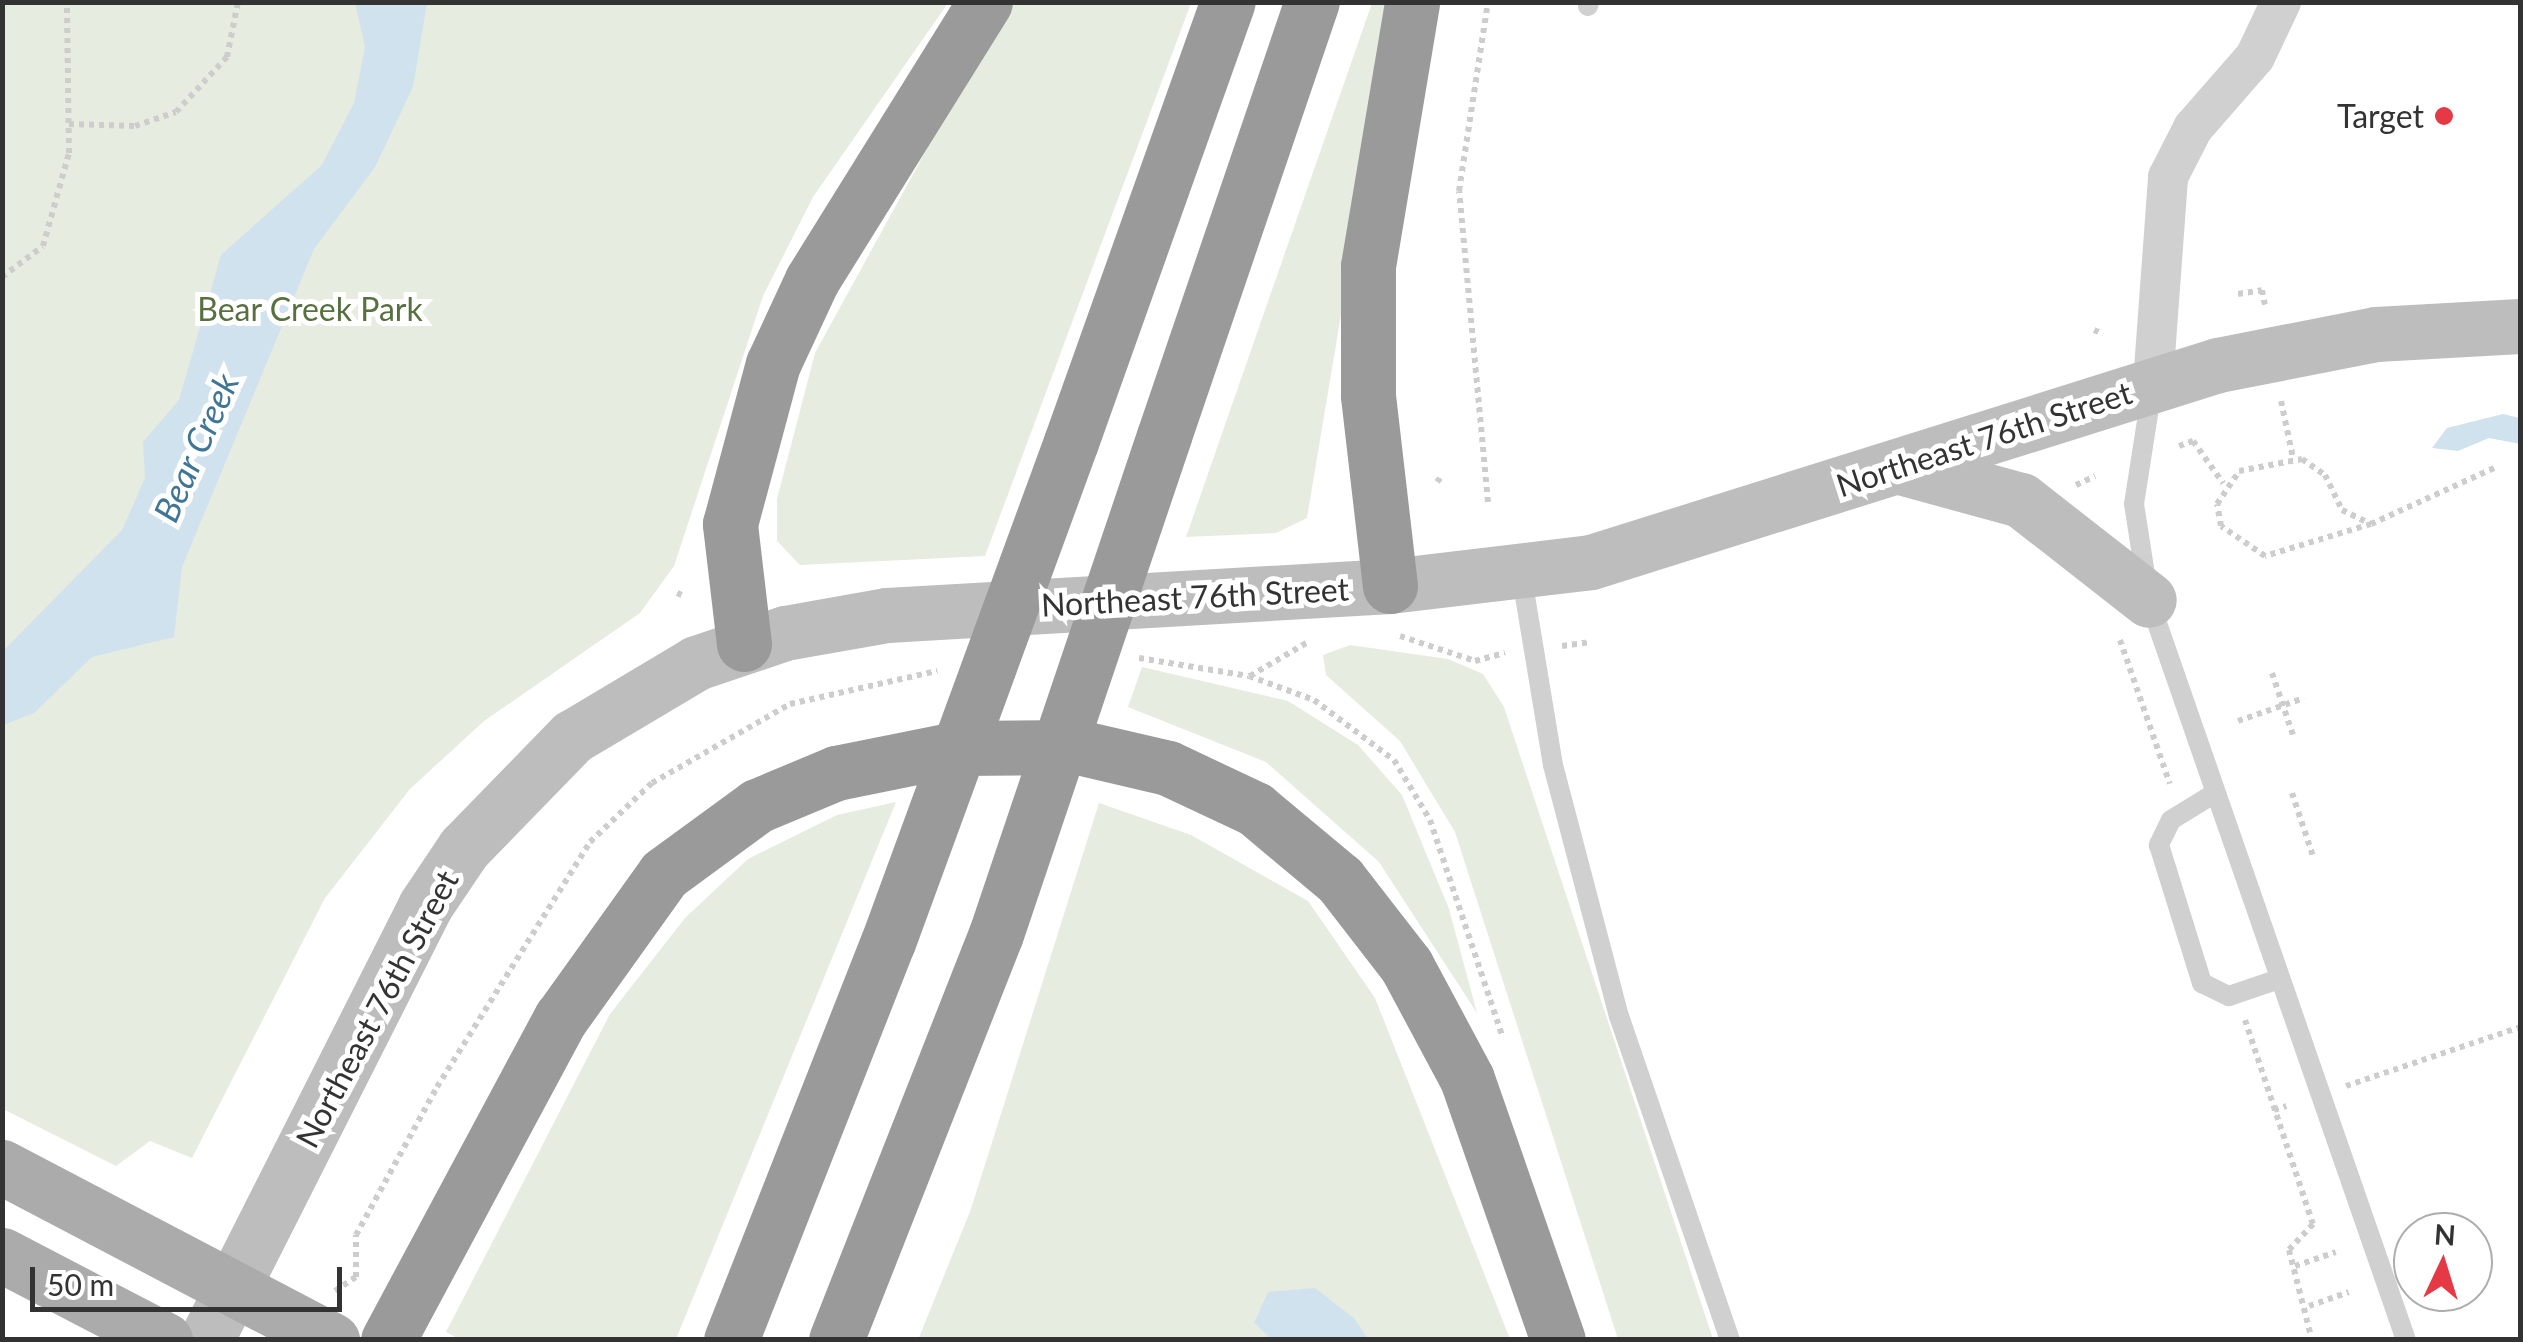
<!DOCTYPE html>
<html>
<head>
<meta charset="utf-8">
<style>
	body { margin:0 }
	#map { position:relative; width:2523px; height:1342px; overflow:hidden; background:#fff; font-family:Lato,sans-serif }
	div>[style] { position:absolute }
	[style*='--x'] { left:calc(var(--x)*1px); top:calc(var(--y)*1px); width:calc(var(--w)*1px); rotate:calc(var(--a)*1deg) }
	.green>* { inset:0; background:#e6ecdf }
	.water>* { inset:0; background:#cfe2ee }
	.path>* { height:6px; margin-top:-3px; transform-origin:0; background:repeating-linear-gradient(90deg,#cdcdcd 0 5px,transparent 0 10px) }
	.lane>* { height:20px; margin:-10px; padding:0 10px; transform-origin:10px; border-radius:10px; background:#d0d0d0 }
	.street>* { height:40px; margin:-20px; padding:0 20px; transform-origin:20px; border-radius:20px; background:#d0d0d0 }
	.secondary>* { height:55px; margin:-27.5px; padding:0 27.5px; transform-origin:27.5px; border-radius:27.5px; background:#bdbdbd }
	.primary>* { height:55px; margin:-27.5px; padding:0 27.5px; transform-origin:27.5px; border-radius:27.5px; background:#ababab }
	.highway>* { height:55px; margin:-27.5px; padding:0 27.5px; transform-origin:27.5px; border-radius:27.5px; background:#9a9a9a }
	.highway-bridge>* { height:55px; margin:-27.5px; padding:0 27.5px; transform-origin:27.5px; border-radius:27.5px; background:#9a9a9a }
	.dots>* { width:28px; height:28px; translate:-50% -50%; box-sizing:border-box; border:5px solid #fff; border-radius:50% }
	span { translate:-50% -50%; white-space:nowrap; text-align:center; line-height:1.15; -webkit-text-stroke:10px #fff; paint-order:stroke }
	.poi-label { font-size:32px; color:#333 }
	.right { translate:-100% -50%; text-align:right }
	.park-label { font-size:32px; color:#56703f }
	.street-label { font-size:32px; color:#333 }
	.water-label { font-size:35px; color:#3f7597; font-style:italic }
	.frame { position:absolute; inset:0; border:5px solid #333; pointer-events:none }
	.north { position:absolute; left:2393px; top:1212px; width:100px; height:100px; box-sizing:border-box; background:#fff; border:2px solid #adadad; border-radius:50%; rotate:4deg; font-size:28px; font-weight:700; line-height:40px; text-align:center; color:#333 }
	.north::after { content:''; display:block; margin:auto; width:35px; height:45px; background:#e63946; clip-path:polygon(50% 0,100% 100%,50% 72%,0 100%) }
	.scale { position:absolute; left:30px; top:1267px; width:312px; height:45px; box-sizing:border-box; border:5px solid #333; border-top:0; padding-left:12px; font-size:30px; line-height:35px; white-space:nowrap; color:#333; -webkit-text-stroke:8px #fff; paint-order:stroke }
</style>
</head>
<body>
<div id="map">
	<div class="green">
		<i style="clip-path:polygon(2px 3px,948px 3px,813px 197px,763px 296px,674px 566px,640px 613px,484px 721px,410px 789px,325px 898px,192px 1158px,150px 1141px,116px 1166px,3px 1109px)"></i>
		<i style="clip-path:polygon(1007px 3px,1191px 3px,985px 556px,800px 565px,777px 541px,777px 499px,815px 353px)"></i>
		<i style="clip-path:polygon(1372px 3px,1393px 3px,1307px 518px,1276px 533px,1186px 537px)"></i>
		<i style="clip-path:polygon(1350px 645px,1448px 659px,1483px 674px,1504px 707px,1713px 1339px,1618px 1339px,1455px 832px,1400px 741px,1326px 675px,1323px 655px)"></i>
		<i style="clip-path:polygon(1142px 667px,1288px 701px,1358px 745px,1402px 795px,1449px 909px,1477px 1013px,1379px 862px,1266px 762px,1128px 707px)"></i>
		<i style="clip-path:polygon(896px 802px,676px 1339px,461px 1340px,446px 1332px,610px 1014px,685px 918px,748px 859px,837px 815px)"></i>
		<i style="clip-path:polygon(1099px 803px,1191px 835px,1308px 901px,1375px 998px,1510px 1339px,1368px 1339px,1355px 1319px,1254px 1323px,1271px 1339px,918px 1340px,971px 1209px)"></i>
	</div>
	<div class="water">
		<i style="clip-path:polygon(355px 3px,427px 3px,413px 87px,375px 167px,314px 249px,182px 567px,174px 637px,92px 657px,34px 713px,3px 725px,3px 651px,122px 530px,145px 478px,143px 442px,179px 400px,221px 255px,322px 165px,354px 103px,365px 47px)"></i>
		<i style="clip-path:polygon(2503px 414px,2520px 418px,2520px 444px,2489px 438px,2458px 451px,2432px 448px,2447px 428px)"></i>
		<i style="clip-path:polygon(1315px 1288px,1355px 1319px,1368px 1339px,1271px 1339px,1254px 1323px,1268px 1292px)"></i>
	</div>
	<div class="path">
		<i style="--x:69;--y:124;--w:66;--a:1.7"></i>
		<i style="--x:135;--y:126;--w:43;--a:-18.9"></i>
		<i style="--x:176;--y:112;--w:75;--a:-47.2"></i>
		<i style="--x:227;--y:57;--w:56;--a:-78.7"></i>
		<i style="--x:2;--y:277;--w:51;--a:-37.1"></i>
		<i style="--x:43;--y:246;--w:97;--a:-74.4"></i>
		<i style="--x:69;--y:153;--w:151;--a:-90.8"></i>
		<i style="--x:2238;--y:294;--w:24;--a:-9"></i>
		<i style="--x:2262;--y:290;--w:15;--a:79"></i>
		<i style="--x:2094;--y:330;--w:10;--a:24"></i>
		<i style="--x:2281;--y:401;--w:58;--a:78.1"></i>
		<i style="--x:2179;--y:446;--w:15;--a:-20"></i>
		<i style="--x:2193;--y:441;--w:52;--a:54.5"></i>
		<i style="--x:1437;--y:482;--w:6;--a:-51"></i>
		<i style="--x:2076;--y:485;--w:21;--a:-25"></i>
		<i style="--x:1488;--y:502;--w:312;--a:-95.3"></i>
		<i style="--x:1459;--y:191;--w:191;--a:-81.3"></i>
		<i style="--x:2371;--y:524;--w:111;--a:163.2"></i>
		<i style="--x:2265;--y:556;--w:53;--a:-145.7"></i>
		<i style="--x:2221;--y:526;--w:22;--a:-100"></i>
		<i style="--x:2217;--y:504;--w:40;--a:-56"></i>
		<i style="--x:2239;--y:471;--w:64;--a:-10.8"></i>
		<i style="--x:2302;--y:459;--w:28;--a:35"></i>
		<i style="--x:2325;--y:475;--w:39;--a:64"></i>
		<i style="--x:2342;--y:510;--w:32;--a:26"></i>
		<i style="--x:2371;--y:524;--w:137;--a:-24.5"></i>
		<i style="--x:677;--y:593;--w:5;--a:22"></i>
		<i style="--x:1400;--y:636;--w:79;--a:18.4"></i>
		<i style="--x:1475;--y:661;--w:31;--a:-15"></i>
		<i style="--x:2120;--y:640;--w:152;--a:70.9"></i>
		<i style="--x:1562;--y:646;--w:29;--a:-8"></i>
		<i style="--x:1139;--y:658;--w:111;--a:9.3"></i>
		<i style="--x:1249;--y:676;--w:69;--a:20.3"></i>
		<i style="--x:1314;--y:700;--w:100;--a:36.9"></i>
		<i style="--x:1394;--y:760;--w:70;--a:59"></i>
		<i style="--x:1430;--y:820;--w:227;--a:71.5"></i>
		<i style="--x:2272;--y:673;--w:69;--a:71.3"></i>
		<i style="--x:1250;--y:676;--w:67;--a:-30.4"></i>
		<i style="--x:2238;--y:721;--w:70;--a:-19.2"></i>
		<i style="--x:2292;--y:793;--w:70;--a:71.6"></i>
		<i style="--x:2245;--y:1020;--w:215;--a:71.6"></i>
		<i style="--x:2313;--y:1224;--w:35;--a:133"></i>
		<i style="--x:2289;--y:1250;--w:93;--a:75.7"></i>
		<i style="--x:2346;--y:1086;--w:184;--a:-18.7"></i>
		<i style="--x:2274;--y:1110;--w:13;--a:-18"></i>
		<i style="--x:2295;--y:1266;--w:43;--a:-18.9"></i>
		<i style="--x:335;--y:1291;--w:25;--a:-34"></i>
		<i style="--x:356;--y:1277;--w:42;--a:-90"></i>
		<i style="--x:356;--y:1235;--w:169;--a:-61.3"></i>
		<i style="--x:437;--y:1087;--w:289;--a:-58"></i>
		<i style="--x:590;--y:842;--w:86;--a:-43.6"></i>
		<i style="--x:652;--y:783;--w:159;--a:-29.8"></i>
		<i style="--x:790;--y:704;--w:151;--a:-12.7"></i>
		<i style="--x:2309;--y:1306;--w:42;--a:-19.3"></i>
	</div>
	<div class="lane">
		<i style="--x:1588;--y:6;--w:4;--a:-76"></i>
		<i style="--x:2152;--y:389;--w:116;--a:98.9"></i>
		<i style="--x:2134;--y:504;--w:97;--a:81.1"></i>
		<i style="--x:2149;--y:600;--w:783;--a:70.85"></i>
		<i style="--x:1521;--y:572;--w:196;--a:80.6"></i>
		<i style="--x:1553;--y:765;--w:260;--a:75.3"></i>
		<i style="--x:1619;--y:1016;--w:342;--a:71.1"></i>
		<i style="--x:2215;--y:793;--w:52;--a:148.5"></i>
		<i style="--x:2171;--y:820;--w:28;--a:116"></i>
		<i style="--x:2159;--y:845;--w:145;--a:72.7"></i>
		<i style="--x:2202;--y:983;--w:30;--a:26"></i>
		<i style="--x:2229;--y:996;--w:53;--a:-18.8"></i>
	</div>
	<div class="street">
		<i style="--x:2153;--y:383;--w:207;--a:-85.8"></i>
		<i style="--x:2168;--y:177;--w:55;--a:-63"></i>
		<i style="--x:2193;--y:128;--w:94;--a:-48.9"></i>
		<i style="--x:2255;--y:57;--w:61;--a:-64.7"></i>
	</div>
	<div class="secondary">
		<i style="--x:1900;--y:467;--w:125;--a:15.3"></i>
		<i style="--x:2021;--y:500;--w:162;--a:38"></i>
		<i style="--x:206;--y:1340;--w:486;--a:-63.2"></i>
		<i style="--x:425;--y:906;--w:70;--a:-56.1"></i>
		<i style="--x:464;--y:848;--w:155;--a:-45.8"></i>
		<i style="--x:572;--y:737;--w:144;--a:-30.8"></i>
		<i style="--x:696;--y:663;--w:94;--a:-18.6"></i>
		<i style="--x:785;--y:633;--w:104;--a:-10"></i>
		<i style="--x:887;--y:615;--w:504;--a:-3.3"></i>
		<i style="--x:1390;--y:586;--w:202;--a:-6.8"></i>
		<i style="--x:1591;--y:562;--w:657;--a:-17.44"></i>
		<i style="--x:2218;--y:365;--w:161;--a:-11.1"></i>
		<i style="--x:2376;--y:334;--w:144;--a:-3.2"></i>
	</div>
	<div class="primary">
		<i style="--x:2;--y:1167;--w:373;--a:27.7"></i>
		<i style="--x:2;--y:1255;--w:184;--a:27.5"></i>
	</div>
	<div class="highway">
		<i style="--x:1164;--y:436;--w:459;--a:-71.2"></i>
		<i style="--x:1071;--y:442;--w:467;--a:-70.4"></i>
		<i style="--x:1390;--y:586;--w:192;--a:-96.6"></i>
		<i style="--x:1368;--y:395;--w:129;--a:-90"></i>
		<i style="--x:1368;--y:266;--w:268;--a:-80.5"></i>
		<i style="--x:744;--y:644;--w:121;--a:-96.7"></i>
		<i style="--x:730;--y:524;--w:166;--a:-75"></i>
		<i style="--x:773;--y:364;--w:93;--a:-65.1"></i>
		<i style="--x:812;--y:280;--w:327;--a:-58.1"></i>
		<i style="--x:388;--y:1340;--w:366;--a:-61.8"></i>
		<i style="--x:561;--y:1018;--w:177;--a:-54.4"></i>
		<i style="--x:664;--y:874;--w:115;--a:-36.2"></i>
		<i style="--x:757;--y:806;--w:86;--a:-22.7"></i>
		<i style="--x:836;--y:773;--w:126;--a:-11.4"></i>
		<i style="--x:960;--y:748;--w:118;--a:-0.5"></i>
		<i style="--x:1078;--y:747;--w:92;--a:13.1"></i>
		<i style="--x:1168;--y:768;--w:96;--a:25.2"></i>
		<i style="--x:1255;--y:809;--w:111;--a:39.9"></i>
		<i style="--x:1340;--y:880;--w:108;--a:52.2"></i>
		<i style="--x:1406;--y:965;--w:129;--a:61.8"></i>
		<i style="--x:1467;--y:1079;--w:276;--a:70.8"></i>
		<i style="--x:731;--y:1340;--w:428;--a:-68.5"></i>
		<i style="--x:836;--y:1340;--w:436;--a:-68.5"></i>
	</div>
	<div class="highway-bridge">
		<i style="--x:996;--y:934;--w:526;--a:-71.36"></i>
		<i style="--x:888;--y:942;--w:532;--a:-69.9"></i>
	</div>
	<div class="dots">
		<i style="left:2444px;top:116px;background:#e63946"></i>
	</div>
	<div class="poi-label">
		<span class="right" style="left:2424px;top:116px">Target</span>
	</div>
	<div class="park-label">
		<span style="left:310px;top:309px">Bear Creek Park</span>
	</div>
	<div class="street-label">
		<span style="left:1984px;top:439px;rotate:-18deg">Northeast 76th Street</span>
		<span style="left:1195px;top:597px;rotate:-3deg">Northeast 76th Street</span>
		<span style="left:377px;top:1009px;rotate:-62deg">Northeast 76th Street</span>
	</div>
	<div class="water-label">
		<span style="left:195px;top:447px;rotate:-66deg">Bear Creek</span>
	</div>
	<div class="frame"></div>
	<div class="north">N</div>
	<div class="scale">50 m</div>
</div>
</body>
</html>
